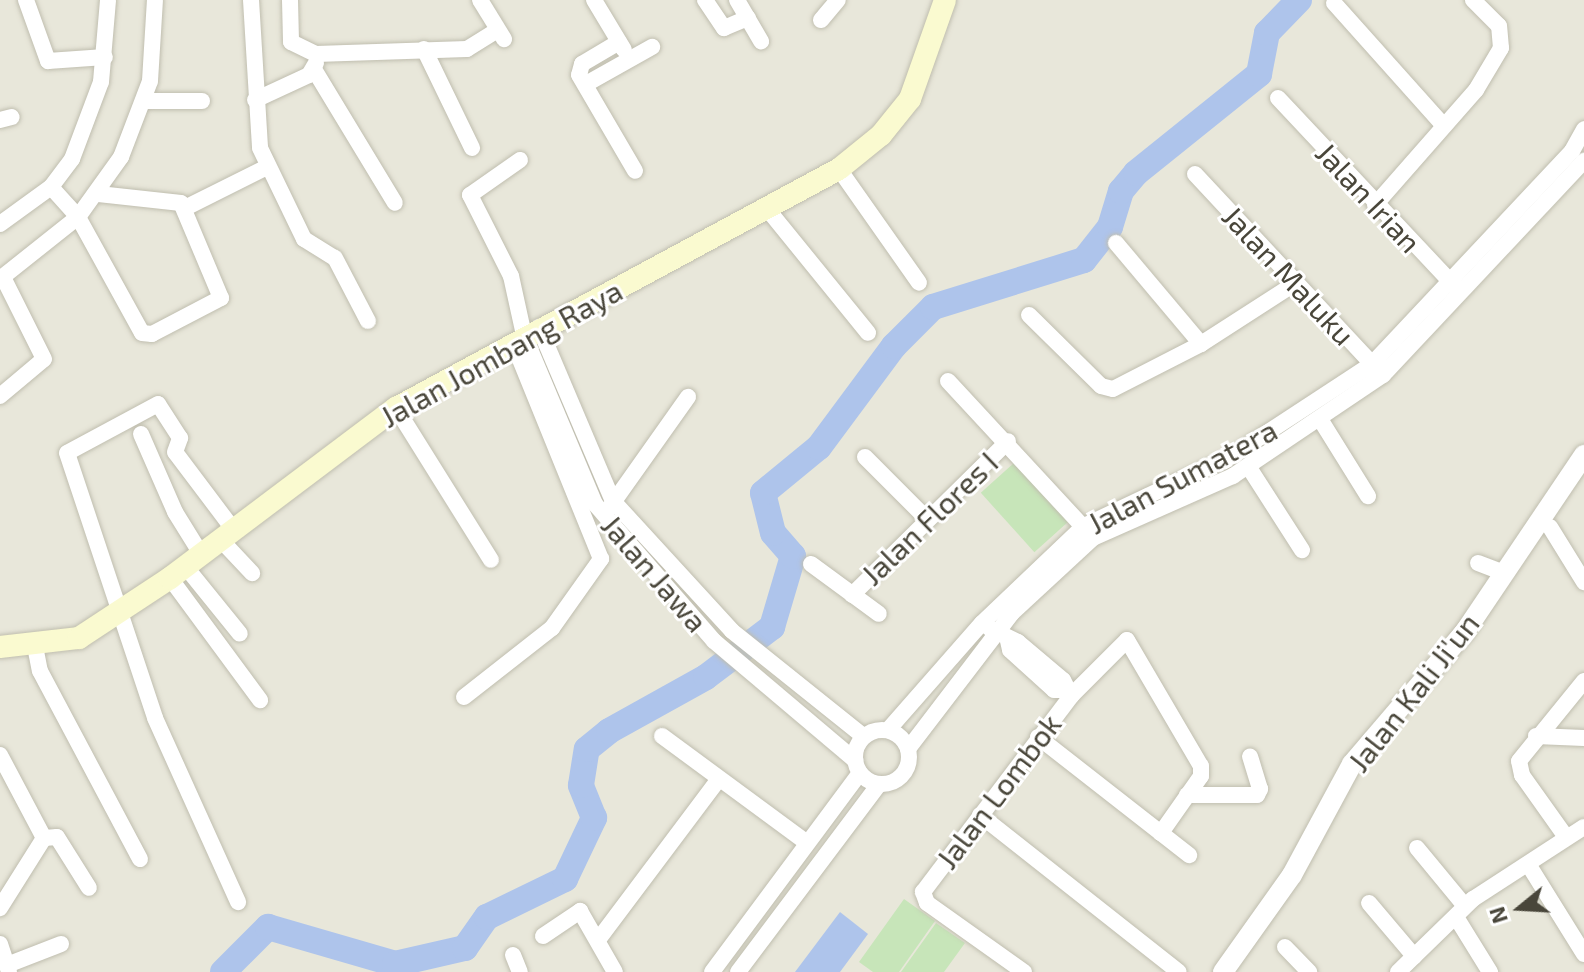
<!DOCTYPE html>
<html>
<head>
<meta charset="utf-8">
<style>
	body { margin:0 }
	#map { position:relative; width:1584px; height:972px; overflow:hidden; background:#f5f4ec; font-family:"Exo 2",sans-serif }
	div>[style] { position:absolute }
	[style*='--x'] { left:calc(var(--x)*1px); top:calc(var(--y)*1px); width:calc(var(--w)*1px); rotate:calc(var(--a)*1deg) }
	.residential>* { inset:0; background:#e8e7da; transform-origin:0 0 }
	.green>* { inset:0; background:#c7e5b9; transform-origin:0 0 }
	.water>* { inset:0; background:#aec4eb }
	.river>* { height:26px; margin:-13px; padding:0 13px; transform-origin:13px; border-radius:13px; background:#aec4eb }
	.roads { filter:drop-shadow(0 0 2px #c0beaf) drop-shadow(0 0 2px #c0beaf) }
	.minor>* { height:16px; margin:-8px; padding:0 8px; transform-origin:8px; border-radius:8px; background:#fff }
	.minor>.ring { margin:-8px; padding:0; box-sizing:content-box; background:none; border:16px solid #fff; border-radius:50% }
	.tertiary>* { height:20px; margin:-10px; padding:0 10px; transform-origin:10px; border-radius:10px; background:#fff }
	.secondary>* { height:22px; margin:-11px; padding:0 11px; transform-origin:11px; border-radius:11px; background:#fafad0 }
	span { translate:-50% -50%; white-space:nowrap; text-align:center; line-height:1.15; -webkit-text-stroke:6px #fff; paint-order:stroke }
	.street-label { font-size:30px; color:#49463a }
	.north { position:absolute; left:1480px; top:868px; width:80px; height:80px; -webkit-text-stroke:6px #fff; paint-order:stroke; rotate:252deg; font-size:22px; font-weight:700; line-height:32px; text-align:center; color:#49463a }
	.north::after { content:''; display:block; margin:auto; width:28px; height:36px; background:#49463a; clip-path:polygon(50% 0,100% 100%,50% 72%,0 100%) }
</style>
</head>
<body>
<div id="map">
	<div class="residential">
		<i style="left:0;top:0;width:1584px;height:972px"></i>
	</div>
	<div class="green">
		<i style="left:1015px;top:462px;width:80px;height:46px;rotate:48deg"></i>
		<i style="clip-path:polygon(904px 899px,935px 921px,899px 972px,873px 972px,859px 962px)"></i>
		<i style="clip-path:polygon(936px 923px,965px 943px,944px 972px,901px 972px)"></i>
	</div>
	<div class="water">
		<i style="clip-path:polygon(840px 912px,868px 934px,840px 972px,795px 972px)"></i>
	</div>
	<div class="river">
		<i style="--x:223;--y:972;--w:64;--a:-45"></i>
		<i style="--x:268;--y:927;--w:132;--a:16.2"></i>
		<i style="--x:395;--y:964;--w:72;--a:-12.9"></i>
		<i style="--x:465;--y:948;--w:38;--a:-55"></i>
		<i style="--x:487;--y:917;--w:87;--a:-26"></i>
		<i style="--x:565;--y:879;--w:68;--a:-64.6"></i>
		<i style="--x:594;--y:818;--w:35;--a:-112"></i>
		<i style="--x:581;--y:785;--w:36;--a:-81"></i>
		<i style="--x:587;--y:749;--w:28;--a:-39"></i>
		<i style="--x:609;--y:731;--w:111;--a:-29.1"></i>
		<i style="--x:706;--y:677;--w:83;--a:-37.1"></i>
		<i style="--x:772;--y:627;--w:74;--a:-73.5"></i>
		<i style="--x:793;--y:556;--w:30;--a:-131"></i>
		<i style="--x:773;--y:533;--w:41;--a:-104"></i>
		<i style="--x:763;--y:493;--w:72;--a:-39.4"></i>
		<i style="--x:819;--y:447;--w:126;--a:-53.4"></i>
		<i style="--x:894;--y:346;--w:55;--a:-45"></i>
		<i style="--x:933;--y:307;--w:158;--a:-17.3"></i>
		<i style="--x:1084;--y:260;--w:42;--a:-51.8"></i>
		<i style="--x:1110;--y:227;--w:38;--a:-73"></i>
		<i style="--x:1121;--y:191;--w:23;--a:-50"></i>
		<i style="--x:1136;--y:173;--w:158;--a:-38.8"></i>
		<i style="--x:1259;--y:74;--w:42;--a:-79"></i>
		<i style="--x:1267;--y:33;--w:46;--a:-45.9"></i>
	</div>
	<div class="roads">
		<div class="minor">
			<i style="--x:26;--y:0;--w:65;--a:70.2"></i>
			<i style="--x:48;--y:61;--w:57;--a:-4"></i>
			<i style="--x:251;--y:0;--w:148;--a:86.5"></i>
			<i style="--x:260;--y:148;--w:101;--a:64.2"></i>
			<i style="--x:304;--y:239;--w:36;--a:32"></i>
			<i style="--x:335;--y:258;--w:71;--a:62.4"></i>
			<i style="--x:290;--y:0;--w:42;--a:88.6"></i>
			<i style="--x:291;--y:42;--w:28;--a:26"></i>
			<i style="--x:316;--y:54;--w:151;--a:-1.9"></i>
			<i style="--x:467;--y:49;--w:36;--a:-32"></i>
			<i style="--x:480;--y:0;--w:46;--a:58.4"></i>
			<i style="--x:594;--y:0;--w:58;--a:59"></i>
			<i style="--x:705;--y:0;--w:34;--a:56"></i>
			<i style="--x:724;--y:28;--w:26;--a:-23"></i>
			<i style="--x:737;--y:0;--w:48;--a:59.7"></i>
			<i style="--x:1334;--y:3;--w:164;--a:48.2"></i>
			<i style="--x:821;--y:20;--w:26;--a:-50"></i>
			<i style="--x:619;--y:42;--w:43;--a:149.3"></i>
			<i style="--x:582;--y:64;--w:11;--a:105"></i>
			<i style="--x:579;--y:75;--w:111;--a:59.7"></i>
			<i style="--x:424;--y:49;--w:110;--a:64.1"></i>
			<i style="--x:315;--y:71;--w:154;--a:58.8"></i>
			<i style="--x:586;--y:84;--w:76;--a:-29.3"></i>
			<i style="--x:1278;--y:98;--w:263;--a:46.8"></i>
			<i style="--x:255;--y:100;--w:60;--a:-24.8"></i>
			<i style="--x:309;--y:75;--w:14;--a:-60"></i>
			<i style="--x:145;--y:101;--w:57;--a:0"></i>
			<i style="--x:0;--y:120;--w:12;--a:-14"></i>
			<i style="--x:520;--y:160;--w:61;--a:145"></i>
			<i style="--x:470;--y:195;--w:91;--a:63.2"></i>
			<i style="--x:511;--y:276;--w:60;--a:77.6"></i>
			<i style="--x:524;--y:335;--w:183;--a:67.2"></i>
			<i style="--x:595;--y:504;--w:181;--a:49"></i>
			<i style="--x:714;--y:641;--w:185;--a:40.2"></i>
			<i style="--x:839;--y:169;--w:139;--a:54.9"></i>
			<i style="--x:1195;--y:174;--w:270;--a:47"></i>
			<i style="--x:51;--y:187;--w:40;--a:48"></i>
			<i style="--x:78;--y:217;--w:132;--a:61.1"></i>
			<i style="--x:142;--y:333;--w:10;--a:6"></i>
			<i style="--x:152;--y:334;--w:78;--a:-27.6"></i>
			<i style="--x:221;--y:298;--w:103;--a:-112.8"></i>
			<i style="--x:181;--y:203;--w:83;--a:-173.8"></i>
			<i style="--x:1375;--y:205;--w:153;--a:-48.7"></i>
			<i style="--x:1476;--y:90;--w:49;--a:-59.2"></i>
			<i style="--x:1501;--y:48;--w:22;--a:-95"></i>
			<i style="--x:1499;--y:26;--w:37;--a:-135"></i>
			<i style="--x:185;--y:208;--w:92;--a:-26.6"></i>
			<i style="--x:769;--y:211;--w:157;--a:50.9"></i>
			<i style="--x:0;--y:224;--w:63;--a:-36"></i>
			<i style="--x:51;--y:187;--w:35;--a:-53"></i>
			<i style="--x:72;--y:159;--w:82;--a:-69.4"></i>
			<i style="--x:101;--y:82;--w:82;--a:-85.1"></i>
			<i style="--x:1116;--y:243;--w:132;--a:49.9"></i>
			<i style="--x:0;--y:279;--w:100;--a:-38.5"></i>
			<i style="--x:78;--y:217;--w:74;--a:-54.4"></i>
			<i style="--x:121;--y:157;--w:81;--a:-69.1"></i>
			<i style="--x:150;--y:81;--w:81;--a:-86.5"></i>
			<i style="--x:1029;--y:315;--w:101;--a:44.6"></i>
			<i style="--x:1101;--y:386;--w:12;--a:14"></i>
			<i style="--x:1113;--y:389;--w:99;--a:-27.1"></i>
			<i style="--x:1201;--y:344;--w:111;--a:-32.8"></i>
			<i style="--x:539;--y:327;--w:189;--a:67"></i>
			<i style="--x:613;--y:501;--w:176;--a:47.5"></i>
			<i style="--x:732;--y:631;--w:168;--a:38.7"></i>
			<i style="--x:948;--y:381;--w:207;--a:47.2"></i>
			<i style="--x:0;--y:396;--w:57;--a:-40.1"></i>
			<i style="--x:44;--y:359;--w:92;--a:-116.6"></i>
			<i style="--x:396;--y:408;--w:179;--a:58"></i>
			<i style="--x:1320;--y:419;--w:91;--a:58.1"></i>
			<i style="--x:141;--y:434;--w:85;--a:66.4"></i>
			<i style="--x:175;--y:512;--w:49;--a:58.2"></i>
			<i style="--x:865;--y:457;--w:86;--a:45"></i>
			<i style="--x:1248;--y:466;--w:100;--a:57.3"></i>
			<i style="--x:610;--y:507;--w:135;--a:-54.7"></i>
			<i style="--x:1550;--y:527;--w:65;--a:58.3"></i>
			<i style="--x:233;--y:529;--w:96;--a:-127"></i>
			<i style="--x:175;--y:452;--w:15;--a:-70"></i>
			<i style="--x:180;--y:438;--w:40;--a:-122.9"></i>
			<i style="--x:158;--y:404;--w:103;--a:151.7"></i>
			<i style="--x:67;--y:453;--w:279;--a:71.6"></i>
			<i style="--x:155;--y:718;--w:202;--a:65.7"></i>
			<i style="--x:220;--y:539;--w:47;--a:46.7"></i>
			<i style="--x:1478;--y:563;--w:28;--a:21"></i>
			<i style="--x:811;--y:564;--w:84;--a:36.3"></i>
			<i style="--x:185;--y:566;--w:87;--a:51"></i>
			<i style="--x:170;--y:578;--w:152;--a:53.6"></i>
			<i style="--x:852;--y:595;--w:219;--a:-44.6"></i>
			<i style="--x:989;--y:628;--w:32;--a:26"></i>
			<i style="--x:1018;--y:642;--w:59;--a:40.2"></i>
			<i style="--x:1063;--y:680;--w:18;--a:63"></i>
			<i style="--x:1008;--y:641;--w:9;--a:77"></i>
			<i style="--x:1010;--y:650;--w:59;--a:42.3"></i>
			<i style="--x:1054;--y:690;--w:11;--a:0"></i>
			<i style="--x:35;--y:646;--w:25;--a:79"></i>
			<i style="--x:40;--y:671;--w:213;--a:62"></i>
			<i style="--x:464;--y:697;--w:112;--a:-38.1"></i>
			<i style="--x:552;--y:628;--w:85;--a:-54.6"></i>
			<i style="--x:601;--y:559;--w:234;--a:-112.1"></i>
			<i class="ring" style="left:855px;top:730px;width:38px;height:38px"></i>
			<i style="--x:888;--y:730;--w:142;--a:-48.7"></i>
			<i style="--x:982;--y:623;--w:141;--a:-43.6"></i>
			<i style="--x:1084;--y:526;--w:161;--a:-25.3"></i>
			<i style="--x:1230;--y:457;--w:170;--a:-33.2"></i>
			<i style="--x:1372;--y:364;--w:292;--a:-46.8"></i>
			<i style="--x:1572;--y:151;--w:25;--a:-61"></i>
			<i style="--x:662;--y:736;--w:180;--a:36.4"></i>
			<i style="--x:1536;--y:736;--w:48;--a:2.4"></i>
			<i style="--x:1038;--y:737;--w:192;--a:38"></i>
			<i style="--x:908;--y:749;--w:171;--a:-52.6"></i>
			<i style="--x:1012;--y:613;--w:110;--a:-42.8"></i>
			<i style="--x:1093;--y:538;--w:153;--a:-23.9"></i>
			<i style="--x:1233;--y:476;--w:181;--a:-34"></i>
			<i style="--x:1383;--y:375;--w:294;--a:-46.8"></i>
			<i style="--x:0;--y:755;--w:94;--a:62.1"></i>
			<i style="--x:44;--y:838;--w:83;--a:122.2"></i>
			<i style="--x:1187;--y:795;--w:70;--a:0"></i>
			<i style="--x:1257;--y:795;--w:7;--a:-63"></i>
			<i style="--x:1260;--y:789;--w:34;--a:-107"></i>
			<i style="--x:980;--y:815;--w:253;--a:38.3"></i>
			<i style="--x:1566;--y:837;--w:76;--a:-125.4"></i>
			<i style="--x:1522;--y:775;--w:14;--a:-102"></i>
			<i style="--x:1519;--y:761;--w:103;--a:-50.9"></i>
			<i style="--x:44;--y:838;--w:13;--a:-4"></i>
			<i style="--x:57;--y:837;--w:60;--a:57.9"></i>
			<i style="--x:1417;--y:848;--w:75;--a:50.4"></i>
			<i style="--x:1528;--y:864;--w:106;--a:58.1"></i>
			<i style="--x:1369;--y:903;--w:70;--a:49.7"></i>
			<i style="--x:1456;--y:917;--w:65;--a:58.3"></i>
			<i style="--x:543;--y:936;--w:45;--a:-34"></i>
			<i style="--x:580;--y:911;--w:70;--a:60.2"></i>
			<i style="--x:598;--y:940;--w:201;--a:-53.1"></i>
			<i style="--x:0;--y:944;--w:29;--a:72"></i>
			<i style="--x:1285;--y:947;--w:35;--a:46"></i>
			<i style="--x:513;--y:955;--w:18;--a:68"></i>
			<i style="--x:7;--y:965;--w:58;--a:-21.3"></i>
			<i style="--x:712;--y:972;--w:248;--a:-53.4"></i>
			<i style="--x:738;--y:972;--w:235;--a:-53.1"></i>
			<i style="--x:1024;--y:972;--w:119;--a:-144.6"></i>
			<i style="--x:927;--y:903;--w:12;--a:-110"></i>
			<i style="--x:923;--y:892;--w:246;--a:-52.9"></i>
			<i style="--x:1071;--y:696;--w:79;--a:-45"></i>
			<i style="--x:1127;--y:640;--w:146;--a:59.6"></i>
			<i style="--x:1201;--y:766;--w:10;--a:90"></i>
			<i style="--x:1201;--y:776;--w:70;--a:125.1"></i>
			<i style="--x:1398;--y:972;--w:105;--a:-44.2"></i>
			<i style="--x:1473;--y:899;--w:132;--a:-33"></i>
		</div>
		<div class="tertiary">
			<i style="--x:1223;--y:972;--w:119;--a:-54.6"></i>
			<i style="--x:1292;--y:875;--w:126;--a:-61.6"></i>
			<i style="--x:1352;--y:764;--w:172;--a:-49.5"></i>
			<i style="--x:1464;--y:633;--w:215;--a:-56"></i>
		</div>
		<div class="secondary">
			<i style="--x:0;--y:647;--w:80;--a:-6.5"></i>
			<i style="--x:79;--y:638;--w:109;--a:-33.4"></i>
			<i style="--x:170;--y:578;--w:283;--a:-37"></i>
			<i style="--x:396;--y:408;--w:503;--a:-28.35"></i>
			<i style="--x:839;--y:169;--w:54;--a:-39"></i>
			<i style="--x:881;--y:135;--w:46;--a:-51.1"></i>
			<i style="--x:910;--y:99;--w:105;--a:-70.5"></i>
		</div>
	</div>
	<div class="street-label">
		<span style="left:1369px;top:197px;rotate:47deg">Jalan Irian</span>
		<span style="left:1289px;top:275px;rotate:47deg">Jalan Maluku</span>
		<span style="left:501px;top:353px;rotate:-29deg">Jalan Jombang Raya</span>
		<span style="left:1182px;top:476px;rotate:-28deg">Jalan Sumatera</span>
		<span style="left:929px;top:518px;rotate:-44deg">Jalan Flores I</span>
		<span style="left:655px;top:573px;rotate:49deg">Jalan Jawa</span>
		<span style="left:1413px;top:692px;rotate:-52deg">Jalan Kali Ji'un</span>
		<span style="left:998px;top:791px;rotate:-53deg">Jalan Lombok</span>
	</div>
	<div class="north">N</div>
</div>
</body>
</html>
